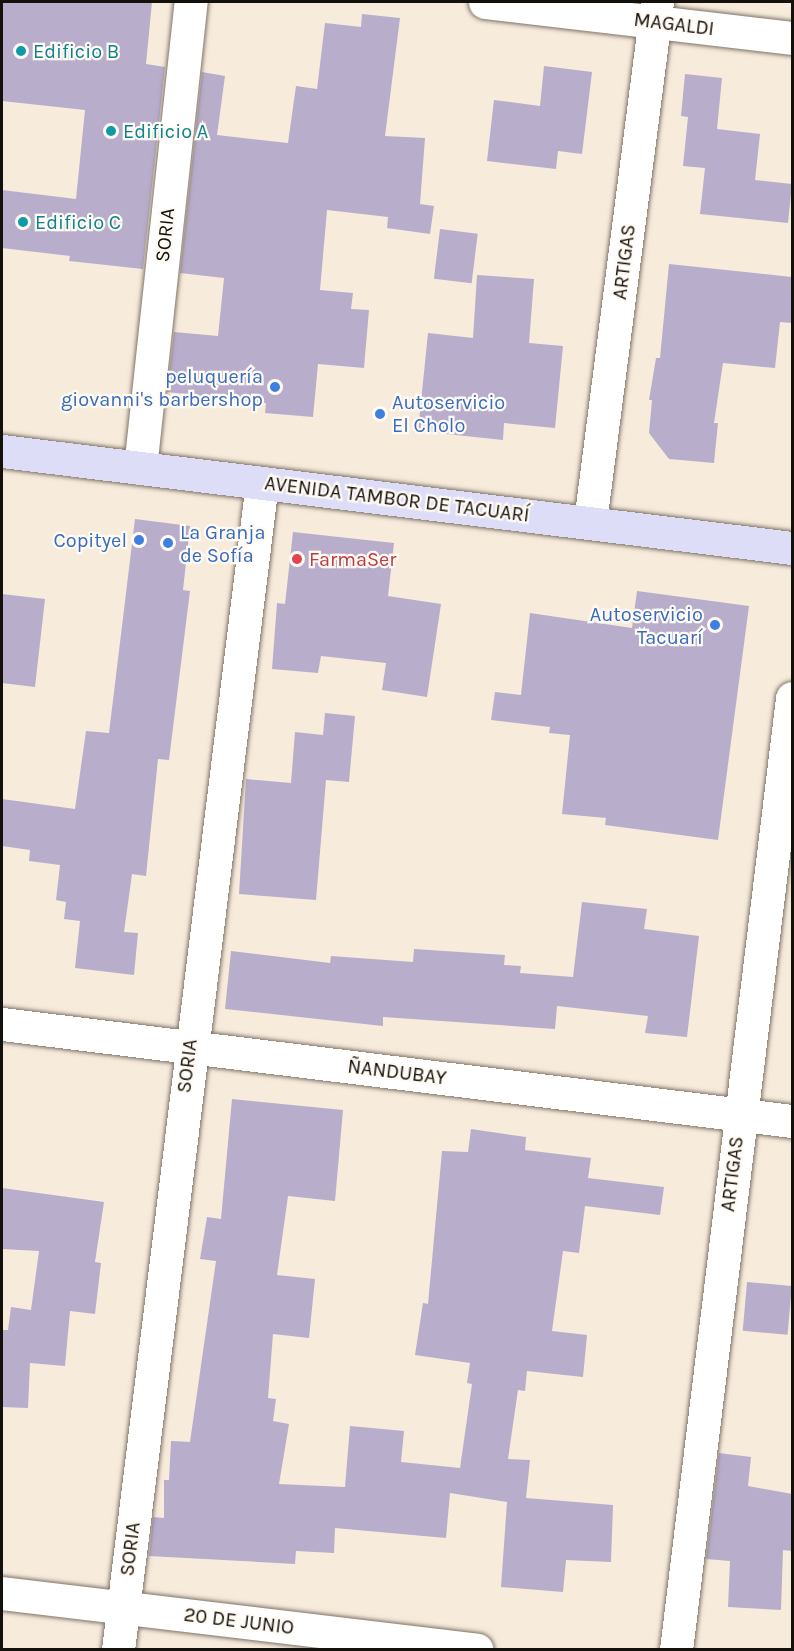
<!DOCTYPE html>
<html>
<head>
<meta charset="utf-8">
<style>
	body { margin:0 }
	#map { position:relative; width:794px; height:1651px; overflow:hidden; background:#f7ebdc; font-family:Karla,sans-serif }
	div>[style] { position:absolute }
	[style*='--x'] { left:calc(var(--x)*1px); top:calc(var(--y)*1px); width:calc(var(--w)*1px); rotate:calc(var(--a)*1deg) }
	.building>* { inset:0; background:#b8aecb; transform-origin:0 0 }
	.roads { filter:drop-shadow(0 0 2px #7e7466) drop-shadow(0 0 2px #7e7466) }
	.minor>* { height:33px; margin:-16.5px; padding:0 16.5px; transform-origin:16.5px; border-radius:16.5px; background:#fff }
	.primary>* { height:33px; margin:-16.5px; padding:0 16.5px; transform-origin:16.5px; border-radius:16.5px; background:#ddddf7 }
	.dots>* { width:16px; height:16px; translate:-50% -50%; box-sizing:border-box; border:3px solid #fffaf4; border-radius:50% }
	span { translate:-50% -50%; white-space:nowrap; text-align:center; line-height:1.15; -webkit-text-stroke:4.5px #fffaf4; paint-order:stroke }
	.street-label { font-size:20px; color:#14100b }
	.culture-label { font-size:20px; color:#0d838f }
	.left { translate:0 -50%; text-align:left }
	.shop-label { font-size:20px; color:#366cbe }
	.right { translate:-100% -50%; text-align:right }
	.health-label { font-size:20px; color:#be3a42 }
	.frame { position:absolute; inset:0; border:3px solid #14100b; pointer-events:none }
</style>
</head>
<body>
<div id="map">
	<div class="building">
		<i style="clip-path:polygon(2px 2px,152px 2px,146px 64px,165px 67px,143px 269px,69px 261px,70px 256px,2px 248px,2px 190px,76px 199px,85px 110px,2px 101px)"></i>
		<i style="clip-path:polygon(362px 14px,400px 18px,385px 136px,425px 138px,420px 204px,434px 206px,430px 234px,387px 228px,388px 217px,327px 210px,320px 290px,353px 293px,351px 309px,369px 310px,364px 368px,318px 364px,313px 417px,265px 413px,266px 403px,167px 392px,174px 332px,218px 336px,224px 278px,180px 273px,202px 72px,225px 76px,217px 135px,288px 143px,296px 86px,317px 89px,325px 23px,361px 27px)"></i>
		<i style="clip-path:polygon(544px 66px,592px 72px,582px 154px,558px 151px,556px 169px,487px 161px,494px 100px,540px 106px)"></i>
		<i style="clip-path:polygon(685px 74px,722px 78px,717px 129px,760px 134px,755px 180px,792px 184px,788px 223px,700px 214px,705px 168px,683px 166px,688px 117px,681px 116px)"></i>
		<i style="left:440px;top:229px;width:38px;height:50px;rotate:7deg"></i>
		<i style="clip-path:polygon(669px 264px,792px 277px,792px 323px,780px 322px,775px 368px,723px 363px,714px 423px,718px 423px,714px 463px,669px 459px,649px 433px,652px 400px,649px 400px,656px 358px,660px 358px)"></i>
		<i style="clip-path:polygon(477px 275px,534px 279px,529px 343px,563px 346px,555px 428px,504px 423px,503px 440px,418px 431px,428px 333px,473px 338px)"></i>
		<i style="clip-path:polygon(135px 519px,190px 526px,183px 590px,190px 591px,169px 760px,158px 759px,146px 876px,132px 874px,124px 932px,138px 933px,134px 975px,75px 968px,80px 921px,64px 919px,66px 902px,56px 900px,60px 865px,29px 861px,30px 850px,2px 846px,2px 799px,75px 809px,86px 731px,109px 733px)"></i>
		<i style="clip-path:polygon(293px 532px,394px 543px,388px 596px,441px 604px,427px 697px,382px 690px,386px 663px,321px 656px,318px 673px,272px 669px,277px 603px,285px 604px)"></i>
		<i style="clip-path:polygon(637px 591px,749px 606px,718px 840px,605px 825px,606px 818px,562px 814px,570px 735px,549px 733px,550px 727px,491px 720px,495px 692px,521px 695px,530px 613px,632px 628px)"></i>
		<i style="clip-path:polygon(2px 594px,45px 599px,35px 687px,2px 683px)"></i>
		<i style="clip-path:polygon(325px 713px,355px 716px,349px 782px,326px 780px,316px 900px,239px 894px,246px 779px,291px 783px,295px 732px,323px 735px)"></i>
		<i style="clip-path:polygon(582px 902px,647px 909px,644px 929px,699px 936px,687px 1037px,645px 1033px,648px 1016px,557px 1006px,555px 1029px,383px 1017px,383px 1026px,225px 1009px,231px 951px,330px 963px,331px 956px,413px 962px,414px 949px,505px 955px,504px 965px,521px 966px,520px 973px,573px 977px)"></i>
		<i style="clip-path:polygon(232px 1099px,343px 1110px,335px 1201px,288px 1196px,277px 1275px,315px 1279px,309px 1338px,273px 1334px,268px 1398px,276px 1399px,273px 1421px,289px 1424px,279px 1484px,345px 1487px,350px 1426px,404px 1431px,401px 1462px,460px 1468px,472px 1384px,467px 1383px,470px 1363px,415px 1355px,423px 1303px,428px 1304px,442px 1151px,468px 1152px,471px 1129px,526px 1137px,525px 1150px,591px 1158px,588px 1178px,664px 1187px,660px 1215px,585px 1206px,579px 1253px,563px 1251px,552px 1331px,587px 1335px,583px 1377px,527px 1371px,525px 1391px,518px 1390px,508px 1459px,530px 1460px,526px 1498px,613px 1505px,611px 1562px,566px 1560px,563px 1592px,501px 1587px,507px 1502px,450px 1493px,446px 1538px,335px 1528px,334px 1553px,296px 1551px,295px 1564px,149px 1556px,153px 1517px,164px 1518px,164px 1480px,169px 1480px,171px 1441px,190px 1442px,216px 1261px,200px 1259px,207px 1217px,221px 1219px)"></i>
		<i style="clip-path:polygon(2px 1188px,104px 1202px,95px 1262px,101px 1263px,95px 1314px,70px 1311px,65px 1366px,30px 1363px,28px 1408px,2px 1407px,2px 1330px,8px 1330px,11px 1307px,31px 1310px,39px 1251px,2px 1249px)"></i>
		<i style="left:747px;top:1282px;width:45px;height:49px;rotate:5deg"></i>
		<i style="clip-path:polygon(719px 1453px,751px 1457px,748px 1486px,792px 1494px,792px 1551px,783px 1550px,781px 1610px,728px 1607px,730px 1561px,706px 1559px)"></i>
	</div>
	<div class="roads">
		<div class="minor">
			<i style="--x:485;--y:2;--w:309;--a:6.7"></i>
			<i style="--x:140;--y:468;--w:469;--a:-83.8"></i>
			<i style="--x:590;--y:522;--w:524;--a:-82.66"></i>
			<i style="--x:2;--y:1024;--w:796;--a:7"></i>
			<i style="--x:2;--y:1593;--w:478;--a:6.8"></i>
			<i style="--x:118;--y:1650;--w:1176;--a:-82.97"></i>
			<i style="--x:676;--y:1650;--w:959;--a:-83.05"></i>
		</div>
		<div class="primary">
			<i style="--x:2;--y:451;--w:796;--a:7"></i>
		</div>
	</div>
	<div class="dots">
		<i style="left:21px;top:51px;background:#0f9aa8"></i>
		<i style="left:111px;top:131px;background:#0f9aa8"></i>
		<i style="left:23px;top:222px;background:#0f9aa8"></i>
		<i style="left:275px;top:387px;background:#3f7fe0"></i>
		<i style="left:380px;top:414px;background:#3f7fe0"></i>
		<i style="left:139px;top:540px;background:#3f7fe0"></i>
		<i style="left:168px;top:543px;background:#3f7fe0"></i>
		<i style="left:297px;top:559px;background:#e0444e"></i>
		<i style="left:715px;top:625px;background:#3f7fe0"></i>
	</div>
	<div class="street-label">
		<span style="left:674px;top:24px;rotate:7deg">MAGALDI</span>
		<span style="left:165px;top:235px;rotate:-84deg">SORIA</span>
		<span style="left:624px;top:262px;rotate:-83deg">ARTIGAS</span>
		<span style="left:397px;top:499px;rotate:7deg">AVENIDA TAMBOR DE TACUARÍ</span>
		<span style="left:187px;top:1066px;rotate:-83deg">SORIA</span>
		<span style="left:397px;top:1072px;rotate:7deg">ÑANDUBAY</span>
		<span style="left:732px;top:1174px;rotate:-83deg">ARTIGAS</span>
		<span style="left:130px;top:1549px;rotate:-83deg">SORIA</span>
		<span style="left:239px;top:1621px;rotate:7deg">20 DE JUNIO</span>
	</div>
	<div class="culture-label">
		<span class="left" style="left:33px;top:51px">Edificio B</span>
		<span class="left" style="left:123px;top:131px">Edificio A</span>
		<span class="left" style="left:35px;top:222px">Edificio C</span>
	</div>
	<div class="shop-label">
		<span class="right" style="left:263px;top:388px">peluquería<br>giovanni's barbershop</span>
		<span class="left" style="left:392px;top:414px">Autoservicio<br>El Cholo</span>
		<span class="left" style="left:180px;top:544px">La Granja<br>de Sofía</span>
		<span class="right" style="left:127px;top:540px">Copityel</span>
		<span class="right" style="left:703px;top:626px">Autoservicio<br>Tacuarí</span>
	</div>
	<div class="health-label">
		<span class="left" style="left:309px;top:559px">FarmaSer</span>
	</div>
	<div class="frame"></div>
</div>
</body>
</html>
